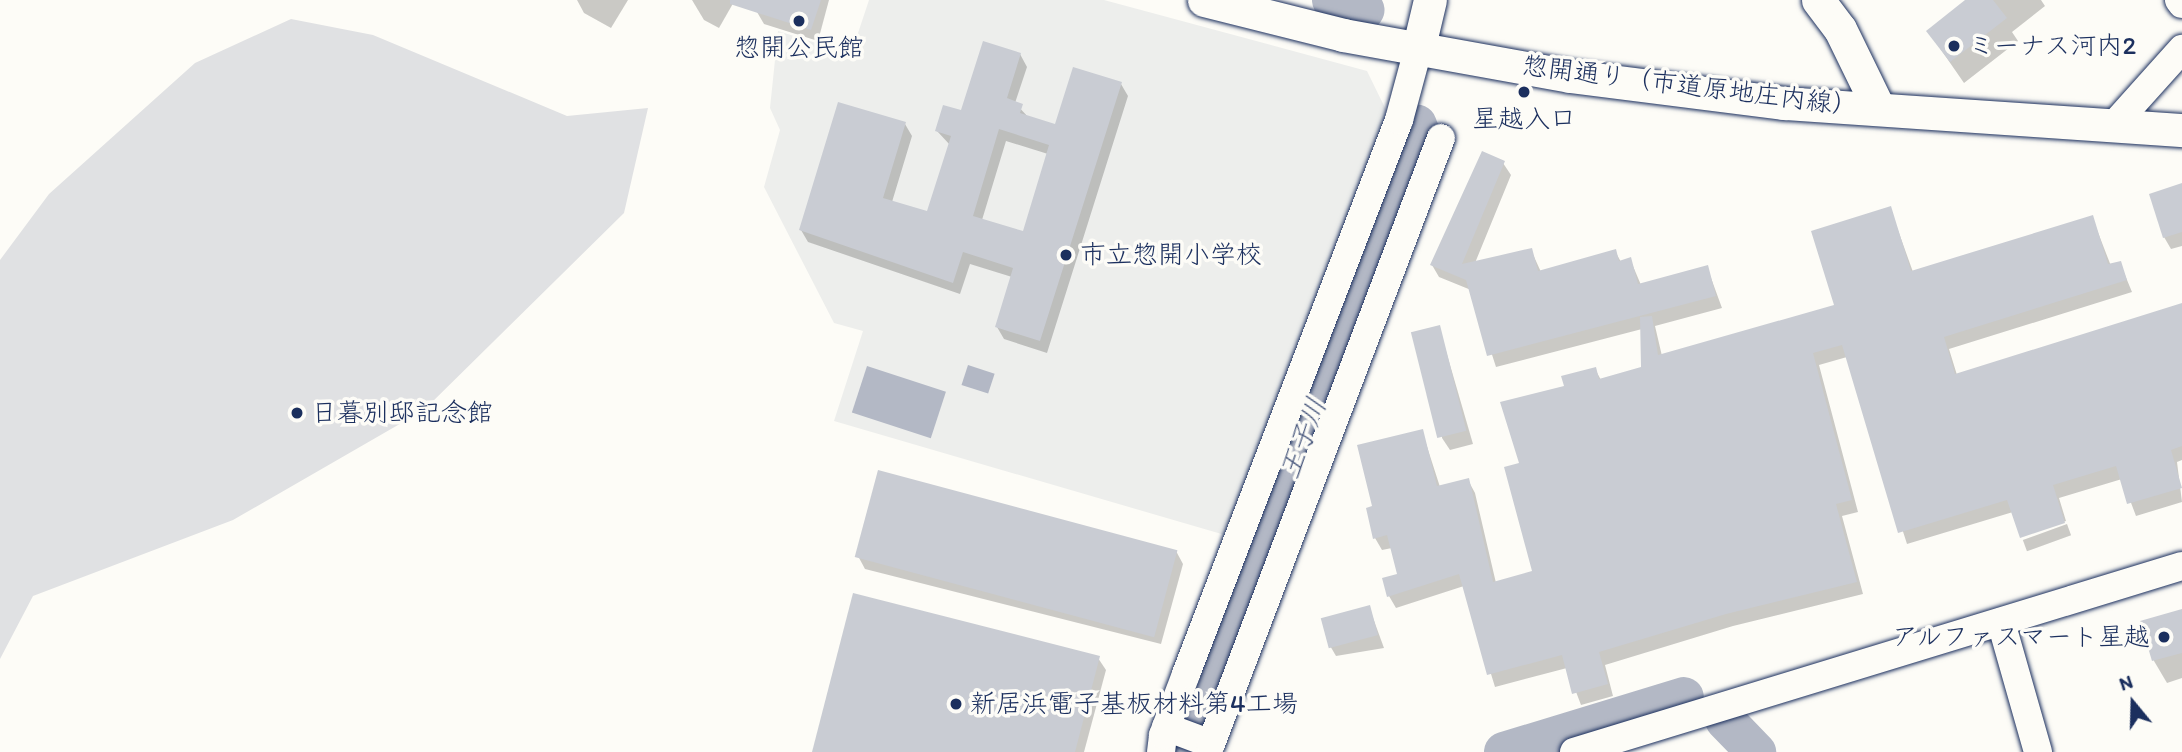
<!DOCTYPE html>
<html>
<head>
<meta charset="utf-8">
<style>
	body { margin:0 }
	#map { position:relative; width:2182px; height:752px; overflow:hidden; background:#fdfcf7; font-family:Itim,"Klee One",sans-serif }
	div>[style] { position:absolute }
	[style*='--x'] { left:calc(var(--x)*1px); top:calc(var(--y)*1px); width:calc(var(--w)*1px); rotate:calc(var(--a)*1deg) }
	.built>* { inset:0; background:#edeeec }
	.green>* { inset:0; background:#e0e1e3 }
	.water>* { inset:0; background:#b3b8c5; transform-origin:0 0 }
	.shadow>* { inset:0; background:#0003; transform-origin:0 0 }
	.river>* { height:40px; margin:-20px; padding:0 20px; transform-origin:20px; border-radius:20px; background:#b3b8c5 }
	.building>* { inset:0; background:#c9ccd3; transform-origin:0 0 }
	.roads { filter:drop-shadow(0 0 2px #1b2f5e) drop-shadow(0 0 2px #1b2f5e) }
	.minor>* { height:28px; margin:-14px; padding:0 14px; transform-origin:14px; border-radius:14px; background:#fdfcf7 }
	.tertiary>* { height:33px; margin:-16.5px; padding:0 16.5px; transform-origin:16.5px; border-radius:16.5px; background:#fdfcf7 }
	.dots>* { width:19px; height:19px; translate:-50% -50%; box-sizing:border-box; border:4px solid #fdfcf7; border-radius:50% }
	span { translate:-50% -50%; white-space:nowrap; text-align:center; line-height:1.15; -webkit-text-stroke:7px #fdfcf7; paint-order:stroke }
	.poi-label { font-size:26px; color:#1b2f5e }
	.left { translate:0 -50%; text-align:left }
	.right { translate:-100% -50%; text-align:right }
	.street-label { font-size:26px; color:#1b2f5e }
	.water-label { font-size:28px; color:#49587d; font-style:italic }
	.north { position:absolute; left:2098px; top:668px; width:70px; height:70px; -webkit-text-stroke:5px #fdfcf7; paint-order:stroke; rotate:341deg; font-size:19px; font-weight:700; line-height:28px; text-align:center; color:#1b2f5e }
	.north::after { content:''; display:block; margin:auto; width:24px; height:32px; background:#1b2f5e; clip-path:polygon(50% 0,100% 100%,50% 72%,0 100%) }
</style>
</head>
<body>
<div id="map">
	<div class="built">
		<i style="clip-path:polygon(869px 0,1104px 0,1367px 71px,1388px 114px,1225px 535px,834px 421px,863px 331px,834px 323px,764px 187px,780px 130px,770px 108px,778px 31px,851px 54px)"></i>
	</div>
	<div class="green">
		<i style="clip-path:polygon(291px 19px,373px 35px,567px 116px,648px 108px,624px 213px,424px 410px,233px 520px,33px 596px,0 659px,0 260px,49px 194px,195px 63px)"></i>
	</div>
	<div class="water">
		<i style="left:968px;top:365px;width:28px;height:21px;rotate:18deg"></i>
		<i style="left:867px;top:366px;width:83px;height:49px;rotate:18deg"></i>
	</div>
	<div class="shadow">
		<i style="clip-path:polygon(577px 0,628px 0,611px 28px,584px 13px)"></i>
		<i style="clip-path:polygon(692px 0,735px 0,719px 28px,704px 20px)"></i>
		<i style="clip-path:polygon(760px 0,829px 0,818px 41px,764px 24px,757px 12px)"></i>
		<i style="clip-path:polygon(1968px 0,2041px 0,2045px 6px,2012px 32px,2018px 41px,1964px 83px,1928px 31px)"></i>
		<i style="clip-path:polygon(evenodd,1020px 54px,1027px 67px,1015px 103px,1029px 118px,1056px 126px,1121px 84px,1128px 96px,1047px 353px,1004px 339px,997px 327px,1012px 277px,970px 264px,960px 294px,808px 242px,801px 230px,905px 124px,912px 136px,892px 202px,928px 214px,950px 145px,937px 131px,962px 113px,1020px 54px,1006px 141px,1048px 154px,1024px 233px,982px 220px,1006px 141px)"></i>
		<i style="clip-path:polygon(1503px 163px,1511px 175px,1475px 263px,1531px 250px,1541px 272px,1615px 251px,1621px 262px,1630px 259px,1641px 285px,1707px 267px,1722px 308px,1655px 326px,1662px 356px,1836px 306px,1890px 208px,1913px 272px,2092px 217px,2111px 266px,2120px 263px,2132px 292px,1949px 349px,1957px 375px,2182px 305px,2182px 460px,2177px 462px,2182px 502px,2136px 516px,2122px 479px,2059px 498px,2066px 521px,2021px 536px,2013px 512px,1907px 544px,1847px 357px,1819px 365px,1858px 512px,1842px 516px,1863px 594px,1733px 626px,1605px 665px,1613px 696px,1581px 705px,1567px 668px,1495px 687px,1464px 586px,1396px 608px,1389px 596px,1399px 575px,1392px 548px,1382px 550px,1375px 538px,1375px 508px,1422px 431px,1440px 487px,1468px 480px,1475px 493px,1496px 583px,1535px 572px,1522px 464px,1566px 387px,1595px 369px,1601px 380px,1643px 368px,1642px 329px,1496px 367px,1471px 290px,1439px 277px,1432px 265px)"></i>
		<i style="clip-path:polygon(2182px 185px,2182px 246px,2171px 249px,2164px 237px)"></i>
		<i style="clip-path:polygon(1439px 327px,1473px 444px,1450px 450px,1442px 438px)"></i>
		<i style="left:2067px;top:524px;width:12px;height:47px;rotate:70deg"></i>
		<i style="clip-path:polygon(1176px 551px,1183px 564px,1161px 644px,865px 569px,858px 556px)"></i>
		<i style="clip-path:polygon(1369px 607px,1384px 648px,1336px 656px,1329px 644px)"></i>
		<i style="clip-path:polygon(2182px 610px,2182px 678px,2167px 683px,2154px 661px,2143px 622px)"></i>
		<i style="clip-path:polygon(1098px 658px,1106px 670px,1084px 752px,814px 752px)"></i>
	</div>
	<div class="river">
		<i style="--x:1332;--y:0;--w:34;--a:17"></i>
		<i style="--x:1725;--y:720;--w:45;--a:45.9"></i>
		<i style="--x:1180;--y:752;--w:664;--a:-68.81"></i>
		<i style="--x:1420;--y:133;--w:9;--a:-111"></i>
		<i style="--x:1504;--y:752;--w:188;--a:-17"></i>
	</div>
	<div class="building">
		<i style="clip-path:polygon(730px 0,821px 0,811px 30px,730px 4px)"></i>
		<i style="clip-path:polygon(1965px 0,1993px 0,2007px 18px,1950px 62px,1926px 31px)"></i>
		<i style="clip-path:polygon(evenodd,983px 41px,1021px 53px,1007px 98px,1023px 104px,1020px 113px,1055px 124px,1073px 67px,1122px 82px,1040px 341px,995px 327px,1013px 268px,963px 252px,953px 283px,799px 230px,838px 102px,906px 122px,883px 198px,927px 211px,951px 136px,935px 131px,943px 105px,961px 110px,983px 41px,999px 129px,1049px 145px,1023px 231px,973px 216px,999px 129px)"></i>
		<i style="clip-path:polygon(1482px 151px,1505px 161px,1462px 264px,1532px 248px,1538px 271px,1616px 249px,1619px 261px,1631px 257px,1638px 284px,1708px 265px,1716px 296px,1487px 356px,1466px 280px,1430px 265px)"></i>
		<i style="clip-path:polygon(2182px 183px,2182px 232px,2163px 238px,2149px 194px)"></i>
		<i style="clip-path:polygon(1891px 206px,1911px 271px,2093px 215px,2108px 264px,2121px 261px,2127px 280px,1944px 337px,1955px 374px,2182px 303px,2182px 446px,2171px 450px,2182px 488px,2127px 504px,2116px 466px,2053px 485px,2065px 523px,2020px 538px,2007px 500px,1898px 533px,1842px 345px,1813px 353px,1852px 500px,1836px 504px,1857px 582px,1726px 614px,1599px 652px,1608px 684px,1572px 694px,1562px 655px,1487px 675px,1459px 574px,1387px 597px,1382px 578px,1397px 574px,1387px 535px,1373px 539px,1366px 508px,1372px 506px,1357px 445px,1423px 429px,1437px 486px,1469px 478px,1493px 582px,1532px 571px,1504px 467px,1519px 463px,1500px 402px,1564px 386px,1561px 376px,1596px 367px,1599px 379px,1641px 367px,1640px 317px,1652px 316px,1658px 355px,1834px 305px,1811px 231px)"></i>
		<i style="left:1440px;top:325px;width:109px;height:30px;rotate:76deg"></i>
		<i style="left:878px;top:470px;width:310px;height:90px;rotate:15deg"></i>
		<i style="clip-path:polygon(853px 593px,1100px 656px,1075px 752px,812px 752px)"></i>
		<i style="left:1370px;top:605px;width:31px;height:51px;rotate:75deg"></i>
		<i style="clip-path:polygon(2182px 609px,2182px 653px,2152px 661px,2140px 621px)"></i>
	</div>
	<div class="roads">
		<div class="minor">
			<i style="--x:2179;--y:0;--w:5;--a:53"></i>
			<i style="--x:2112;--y:127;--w:105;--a:-48.1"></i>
			<i style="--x:2001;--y:622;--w:135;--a:74.1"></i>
			<i style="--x:1166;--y:727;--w:48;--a:20.7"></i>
			<i style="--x:1211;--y:744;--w:648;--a:-69.22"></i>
			<i style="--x:1161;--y:752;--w:17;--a:-83"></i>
			<i style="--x:1163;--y:735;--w:65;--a:-69.3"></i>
			<i style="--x:1186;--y:674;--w:594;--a:-68.97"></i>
			<i style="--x:1399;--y:120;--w:77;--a:-74.9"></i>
			<i style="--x:1574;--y:752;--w:636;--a:-17.01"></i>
		</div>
		<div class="tertiary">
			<i style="--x:1204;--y:0;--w:143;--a:14.1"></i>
			<i style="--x:1343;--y:35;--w:231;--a:10.2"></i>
			<i style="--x:1570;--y:76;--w:216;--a:7.2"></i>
			<i style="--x:1784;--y:103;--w:399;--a:3.9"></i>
			<i style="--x:1818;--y:0;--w:36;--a:53"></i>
			<i style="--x:1840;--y:29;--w:89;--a:64"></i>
			<i style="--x:1419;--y:46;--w:47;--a:-76.6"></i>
		</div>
	</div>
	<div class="dots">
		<i style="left:799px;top:21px;background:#1b2f5e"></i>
		<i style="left:1954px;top:46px;background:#1b2f5e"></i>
		<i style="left:1524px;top:92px;background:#1b2f5e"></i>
		<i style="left:1066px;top:255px;background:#1b2f5e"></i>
		<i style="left:297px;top:413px;background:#1b2f5e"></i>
		<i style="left:2164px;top:637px;background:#1b2f5e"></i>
		<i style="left:956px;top:704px;background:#1b2f5e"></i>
	</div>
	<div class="poi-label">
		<span class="left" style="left:1968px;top:46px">ミーナス河内2</span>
		<span style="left:799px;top:48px">惣開公民館</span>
		<span style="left:1524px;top:119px">星越入口</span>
		<span class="left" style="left:1080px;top:255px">市立惣開小学校</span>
		<span class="left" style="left:311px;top:413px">日暮別邸記念館</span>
		<span class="right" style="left:2150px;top:637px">アルファスマート星越</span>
		<span class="left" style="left:970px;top:704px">新居浜電子基板材料第4工場</span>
	</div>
	<div class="street-label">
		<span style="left:1690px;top:86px;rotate:7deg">惣開通り（市道原地庄内線）</span>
	</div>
	<div class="water-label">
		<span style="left:1302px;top:438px;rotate:-69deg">王子川</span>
	</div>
	<div class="north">N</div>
</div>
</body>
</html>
